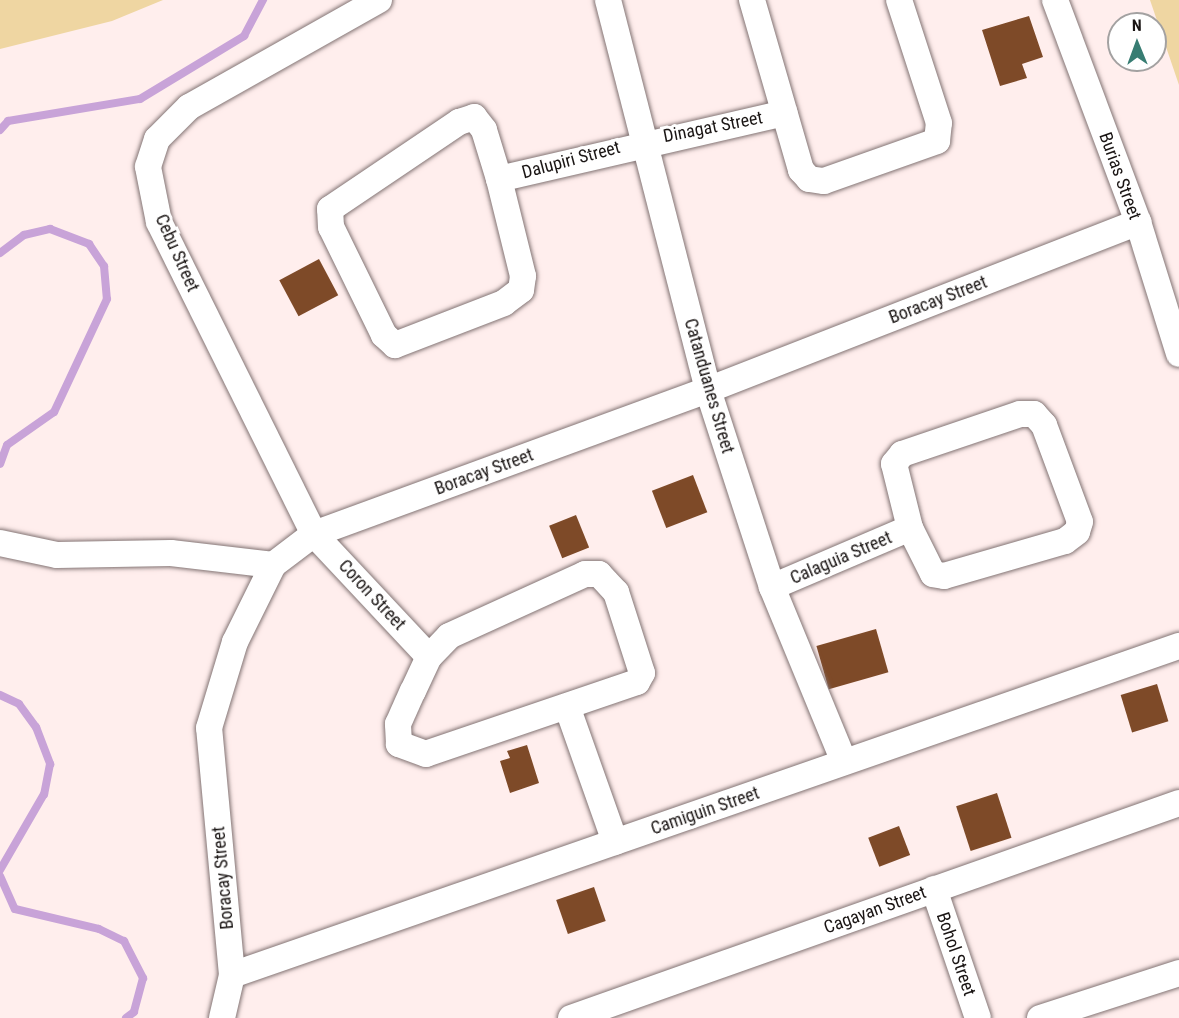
<!DOCTYPE html>
<html>
<head>
<meta charset="utf-8">
<style>
	body { margin:0 }
	#map { position:relative; width:1179px; height:1018px; overflow:hidden; background:#ffeeed; font-family:"Roboto Condensed",sans-serif }
	div>[style] { position:absolute }
	[style*='--x'] { left:calc(var(--x)*1px); top:calc(var(--y)*1px); width:calc(var(--w)*1px); rotate:calc(var(--a)*1deg) }
	.green>* { inset:0; background:#efd6a2 }
	.stream>* { height:8px; margin:-4px; padding:0 4px; transform-origin:4px; border-radius:4px; background:#c8a3d8 }
	.building>* { inset:0; background:#7e4a28; transform-origin:0 0 }
	.roads { filter:drop-shadow(0 0 2px #837474) drop-shadow(0 0 2px #837474) }
	.street>* { height:26px; margin:-13px; padding:0 13px; transform-origin:13px; border-radius:13px; background:#fff }
	span { translate:-50% -50%; white-space:nowrap; text-align:center; line-height:1.15; -webkit-text-stroke:6px #fff; paint-order:stroke }
	.street-label { font-size:18px; color:#1a1514 }
	.north { position:absolute; left:1107px; top:12px; width:60px; height:60px; box-sizing:border-box; background:#fff; border:2px solid #a3a1a1; border-radius:50%; rotate:359deg; font-size:16px; font-weight:700; line-height:24px; text-align:center; color:#1a1514 }
	.north::after { content:''; display:block; margin:auto; width:21px; height:27px; background:#387d73; clip-path:polygon(50% 0,100% 100%,50% 72%,0 100%) }
</style>
</head>
<body>
<div id="map">
	<div class="green">
		<i style="clip-path:polygon(0 0,163px 0,112px 21px,0 49px)"></i>
		<i style="clip-path:polygon(1150px 0,1179px 0,1179px 85px)"></i>
	</div>
	<div class="stream">
		<i style="--x:0;--y:130;--w:12;--a:-48"></i>
		<i style="--x:8;--y:121;--w:134;--a:-9.5"></i>
		<i style="--x:140;--y:99;--w:122;--a:-31.2"></i>
		<i style="--x:244;--y:36;--w:41;--a:-62.2"></i>
		<i style="--x:0;--y:253;--w:30;--a:-37"></i>
		<i style="--x:24;--y:235;--w:27;--a:-13"></i>
		<i style="--x:50;--y:229;--w:42;--a:21"></i>
		<i style="--x:89;--y:244;--w:27;--a:56"></i>
		<i style="--x:104;--y:266;--w:33;--a:85"></i>
		<i style="--x:107;--y:299;--w:125;--a:115.1"></i>
		<i style="--x:54;--y:412;--w:57;--a:144.9"></i>
		<i style="--x:7;--y:445;--w:20;--a:110"></i>
		<i style="--x:0;--y:695;--w:21;--a:25"></i>
		<i style="--x:19;--y:704;--w:29;--a:54"></i>
		<i style="--x:36;--y:727;--w:40;--a:69"></i>
		<i style="--x:50;--y:764;--w:31;--a:101"></i>
		<i style="--x:44;--y:794;--w:88;--a:120.1"></i>
		<i style="--x:0;--y:876;--w:36;--a:66"></i>
		<i style="--x:15;--y:909;--w:86;--a:13.4"></i>
		<i style="--x:99;--y:929;--w:28;--a:26"></i>
		<i style="--x:124;--y:941;--w:42;--a:62.8"></i>
		<i style="--x:143;--y:978;--w:35;--a:105"></i>
		<i style="--x:134;--y:1012;--w:10;--a:143"></i>
	</div>
	<div class="building">
		<i style="clip-path:polygon(1029px 16px,1043px 57px,1022px 64px,1027px 78px,1000px 86px,982px 30px)"></i>
		<i style="left:319px;top:259px;width:41px;height:45px;rotate:62deg"></i>
		<i style="left:693px;top:475px;width:40px;height:44px;rotate:69deg"></i>
		<i style="left:576px;top:515px;width:35px;height:29px;rotate:68deg"></i>
		<i style="left:876px;top:629px;width:45px;height:62px;rotate:74deg"></i>
		<i style="left:1157px;top:684px;width:39px;height:38px;rotate:73deg"></i>
		<i style="clip-path:polygon(527px 745px,539px 783px,510px 793px,500px 761px,510px 758px,507px 751px)"></i>
		<i style="left:997px;top:793px;width:47px;height:43px;rotate:72deg"></i>
		<i style="left:899px;top:826px;width:31px;height:33px;rotate:69deg"></i>
		<i style="left:594px;top:887px;width:36px;height:40px;rotate:71deg"></i>
	</div>
	<div class="roads">
		<div class="street">
			<i style="--x:379;--y:0;--w:218;--a:150.6"></i>
			<i style="--x:189;--y:107;--w:45;--a:135"></i>
			<i style="--x:157;--y:139;--w:29;--a:108"></i>
			<i style="--x:148;--y:167;--w:56;--a:78.7"></i>
			<i style="--x:159;--y:222;--w:348;--a:63.6"></i>
			<i style="--x:314;--y:534;--w:168;--a:46.9"></i>
			<i style="--x:608;--y:0;--w:403;--a:75.6"></i>
			<i style="--x:708;--y:390;--w:207;--a:72"></i>
			<i style="--x:772;--y:587;--w:189;--a:67.6"></i>
			<i style="--x:752;--y:0;--w:177;--a:73.9"></i>
			<i style="--x:801;--y:170;--w:12;--a:48"></i>
			<i style="--x:809;--y:179;--w:15;--a:8"></i>
			<i style="--x:824;--y:181;--w:120;--a:-19.5"></i>
			<i style="--x:937;--y:141;--w:18;--a:-84"></i>
			<i style="--x:939;--y:123;--w:129;--a:-108"></i>
			<i style="--x:1055;--y:0;--w:237;--a:69.5"></i>
			<i style="--x:1138;--y:222;--w:138;--a:72.7"></i>
			<i style="--x:474;--y:117;--w:16;--a:52"></i>
			<i style="--x:484;--y:130;--w:51;--a:73"></i>
			<i style="--x:499;--y:179;--w:100;--a:76.1"></i>
			<i style="--x:523;--y:276;--w:14;--a:98"></i>
			<i style="--x:521;--y:290;--w:21;--a:143"></i>
			<i style="--x:504;--y:303;--w:117;--a:158.9"></i>
			<i style="--x:395;--y:345;--w:15;--a:-138"></i>
			<i style="--x:384;--y:335;--w:120;--a:-116.1"></i>
			<i style="--x:331;--y:227;--w:18;--a:-93"></i>
			<i style="--x:330;--y:209;--w:156;--a:-34"></i>
			<i style="--x:459;--y:122;--w:16;--a:-18"></i>
			<i style="--x:499;--y:179;--w:293;--a:-13"></i>
			<i style="--x:1020;--y:414;--w:14;--a:0"></i>
			<i style="--x:1034;--y:414;--w:15;--a:48"></i>
			<i style="--x:1044;--y:425;--w:103;--a:69.6"></i>
			<i style="--x:1080;--y:522;--w:10;--a:107"></i>
			<i style="--x:1077;--y:532;--w:15;--a:143"></i>
			<i style="--x:1065;--y:541;--w:126;--a:163.9"></i>
			<i style="--x:944;--y:576;--w:11;--a:-170"></i>
			<i style="--x:933;--y:574;--w:51;--a:-116.6"></i>
			<i style="--x:910;--y:528;--w:66;--a:-104"></i>
			<i style="--x:894;--y:464;--w:13;--a:-51"></i>
			<i style="--x:902;--y:454;--w:125;--a:-18.7"></i>
			<i style="--x:0;--y:543;--w:58;--a:11.9"></i>
			<i style="--x:57;--y:555;--w:114;--a:-1"></i>
			<i style="--x:171;--y:553;--w:103;--a:6.7"></i>
			<i style="--x:585;--y:574;--w:14;--a:0"></i>
			<i style="--x:599;--y:574;--w:25;--a:47"></i>
			<i style="--x:616;--y:592;--w:85;--a:72.2"></i>
			<i style="--x:642;--y:673;--w:10;--a:119"></i>
			<i style="--x:637;--y:682;--w:223;--a:161.2"></i>
			<i style="--x:426;--y:754;--w:29;--a:-160"></i>
			<i style="--x:399;--y:744;--w:20;--a:-93"></i>
			<i style="--x:398;--y:724;--w:36;--a:-66"></i>
			<i style="--x:413;--y:691;--w:38;--a:-65"></i>
			<i style="--x:429;--y:657;--w:29;--a:-46"></i>
			<i style="--x:449;--y:636;--w:149;--a:-24.5"></i>
			<i style="--x:772;--y:587;--w:150;--a:-23.1"></i>
			<i style="--x:568;--y:709;--w:141;--a:70.5"></i>
			<i style="--x:934;--y:889;--w:136;--a:71.2"></i>
			<i style="--x:232;--y:975;--w:1003;--a:-19.16"></i>
			<i style="--x:222;--y:1018;--w:44;--a:-76.9"></i>
			<i style="--x:232;--y:975;--w:248;--a:-95.3"></i>
			<i style="--x:209;--y:728;--w:90;--a:-73.2"></i>
			<i style="--x:235;--y:642;--w:86;--a:-63.7"></i>
			<i style="--x:273;--y:565;--w:51;--a:-37.1"></i>
			<i style="--x:314;--y:534;--w:419;--a:-20.1"></i>
			<i style="--x:708;--y:390;--w:462;--a:-21.3"></i>
			<i style="--x:571;--y:1018;--w:645;--a:-19.47"></i>
			<i style="--x:1040;--y:1018;--w:146;--a:-17.9"></i>
		</div>
	</div>
	<div class="street-label">
		<span style="left:713px;top:127px;rotate:-11deg">Dinagat Street</span>
		<span style="left:571px;top:160px;rotate:-15deg">Dalupiri Street</span>
		<span style="left:1120px;top:176px;rotate:70deg">Burias Street</span>
		<span style="left:177px;top:253px;rotate:66deg">Cebu Street</span>
		<span style="left:938px;top:300px;rotate:-21deg">Boracay Street</span>
		<span style="left:709px;top:386px;rotate:74deg">Catanduanes Street</span>
		<span style="left:484px;top:472px;rotate:-20deg">Boracay Street</span>
		<span style="left:841px;top:558px;rotate:-23deg">Calaguia Street</span>
		<span style="left:372px;top:595px;rotate:47deg">Coron Street</span>
		<span style="left:705px;top:811px;rotate:-19deg">Camiguin Street</span>
		<span style="left:223px;top:878px;rotate:-95deg">Boracay Street</span>
		<span style="left:875px;top:910px;rotate:-20deg">Cagayan Street</span>
		<span style="left:956px;top:954px;rotate:71deg">Bohol Street</span>
	</div>
	<div class="north">N</div>
</div>
</body>
</html>
